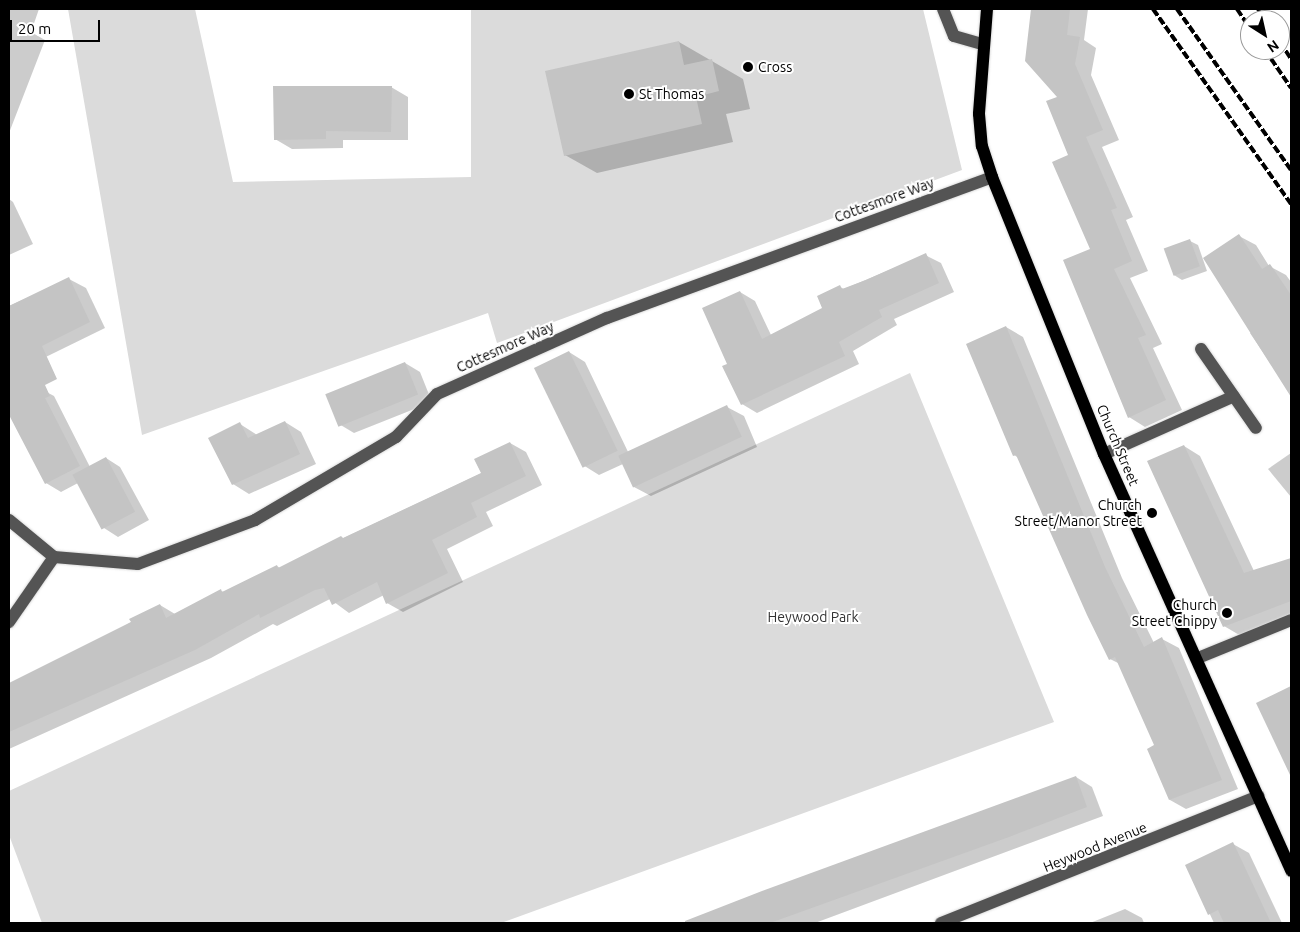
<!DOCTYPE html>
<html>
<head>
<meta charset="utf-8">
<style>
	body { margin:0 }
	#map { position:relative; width:1300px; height:932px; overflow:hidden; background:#fff; font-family:Ubuntu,sans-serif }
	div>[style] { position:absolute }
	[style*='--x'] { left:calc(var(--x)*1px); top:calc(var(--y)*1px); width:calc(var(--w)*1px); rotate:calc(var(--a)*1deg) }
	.green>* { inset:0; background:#dbdbdb }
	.shadow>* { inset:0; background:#0003 }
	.building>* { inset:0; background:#c4c4c4; transform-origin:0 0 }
	.roads { filter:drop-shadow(0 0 1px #dbdbdb) drop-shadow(0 0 1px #dbdbdb) }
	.minor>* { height:12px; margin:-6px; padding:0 6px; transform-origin:6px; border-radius:6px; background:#545454 }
	.major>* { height:12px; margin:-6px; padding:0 6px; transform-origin:6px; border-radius:6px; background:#000 }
	.rail>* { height:4px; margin-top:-2px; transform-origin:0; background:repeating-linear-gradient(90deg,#000 0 8px,transparent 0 10.5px) }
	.dots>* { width:14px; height:14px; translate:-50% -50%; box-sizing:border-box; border:2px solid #fff; border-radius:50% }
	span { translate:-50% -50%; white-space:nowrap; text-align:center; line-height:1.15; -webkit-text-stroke:4px #fff; paint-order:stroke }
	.poi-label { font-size:14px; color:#000 }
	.left { translate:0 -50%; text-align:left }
	.right { translate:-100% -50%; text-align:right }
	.street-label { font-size:14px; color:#000 }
	.park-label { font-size:14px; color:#323232 }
	.frame { position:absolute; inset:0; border:10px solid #000; pointer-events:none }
	.north { position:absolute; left:1240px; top:10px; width:50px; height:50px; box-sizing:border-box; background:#fff; border:1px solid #999; border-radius:50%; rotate:145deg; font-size:14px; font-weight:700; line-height:20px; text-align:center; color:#000 }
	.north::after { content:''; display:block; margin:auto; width:18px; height:22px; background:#000; clip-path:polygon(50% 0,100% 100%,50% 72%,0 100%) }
	.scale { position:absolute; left:10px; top:20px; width:90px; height:22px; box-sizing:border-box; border:2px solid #000; border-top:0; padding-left:6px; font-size:15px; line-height:18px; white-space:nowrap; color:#000; -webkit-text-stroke:4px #fff; paint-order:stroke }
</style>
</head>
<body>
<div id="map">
	<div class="green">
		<i style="clip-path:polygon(68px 9px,195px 9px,233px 182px,471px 177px,471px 9px,923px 9px,962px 170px,497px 343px,488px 313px,142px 435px)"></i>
		<i style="clip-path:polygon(910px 373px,1054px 722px,501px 923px,42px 923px,9px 835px,9px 791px)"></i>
	</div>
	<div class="shadow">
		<i style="clip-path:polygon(9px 9px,39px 9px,31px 32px,45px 40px,9px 133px)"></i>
		<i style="clip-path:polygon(1032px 9px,1088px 9px,1084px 40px,1096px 48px,1091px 75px,1119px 140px,1102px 147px,1133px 217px,1126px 220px,1148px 271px,1130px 278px,1162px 344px,1153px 348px,1182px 410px,1145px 427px,1129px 417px,1059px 97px,1026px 61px)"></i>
		<i style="clip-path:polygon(679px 42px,743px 79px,750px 109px,726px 114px,733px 142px,597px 173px,565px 155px)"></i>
		<i style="clip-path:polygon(391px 87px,408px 97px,408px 140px,343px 140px,343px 148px,292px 149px,275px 139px)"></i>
		<i style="clip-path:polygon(9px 199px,13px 202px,33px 244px,9px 255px)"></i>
		<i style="clip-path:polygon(1239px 236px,1256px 245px,1269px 266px,1286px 275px,1291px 282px,1291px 394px,1250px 333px,1254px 331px)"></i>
		<i style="clip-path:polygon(1190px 241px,1198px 245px,1207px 271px,1182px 280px,1174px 275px)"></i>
		<i style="clip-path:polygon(925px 255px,941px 263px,954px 292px,894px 319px,897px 325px,853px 351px,859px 364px,757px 413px,742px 404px,729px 364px,740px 292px,755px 301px,771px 335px,824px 309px,840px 287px,844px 289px)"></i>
		<i style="clip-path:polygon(69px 279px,86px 288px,105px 328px,9px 375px,9px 306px)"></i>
		<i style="clip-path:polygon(1006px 327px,1023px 337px,1122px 578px,1154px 643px,1162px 639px,1179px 648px,1238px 789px,1186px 809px,1170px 800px,1155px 745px,1120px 664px,1110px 659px,1019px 458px,1014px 455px)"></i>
		<i style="clip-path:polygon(569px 352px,585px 362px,630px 456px,727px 407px,744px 416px,757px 447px,651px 496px,634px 487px,623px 464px,599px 475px,583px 465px)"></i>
		<i style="clip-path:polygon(405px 363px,420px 372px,432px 402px,354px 433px,339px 424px)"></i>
		<i style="clip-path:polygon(39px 388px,54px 396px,90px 467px,106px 458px,120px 467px,149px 520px,118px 537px,104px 528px,78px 483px,61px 492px,46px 483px,9px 412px,9px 406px)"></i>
		<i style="clip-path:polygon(285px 422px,301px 432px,316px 464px,249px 494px,233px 484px,240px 424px,257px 435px)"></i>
		<i style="clip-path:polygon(510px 443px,526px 452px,542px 485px,486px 512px,493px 526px,447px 549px,463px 582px,403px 612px,387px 603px,384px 595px,349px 613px,330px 599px,277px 626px,273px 624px,211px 658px,9px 749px,9px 690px,45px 673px,160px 605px,175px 614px,221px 591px,224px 592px,277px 566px,280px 568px,482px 473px)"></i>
		<i style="clip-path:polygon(1184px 446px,1200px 456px,1254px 571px,1291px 559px,1291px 616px,1241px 636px,1224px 626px)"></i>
		<i style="clip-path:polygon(1291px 453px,1291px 497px,1268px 469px)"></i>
		<i style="clip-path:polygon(1291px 687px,1291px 757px,1280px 750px,1258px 703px)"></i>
		<i style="clip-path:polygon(1076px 777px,1092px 787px,1103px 816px,815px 923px,698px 923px,696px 918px)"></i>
		<i style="clip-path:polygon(1233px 844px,1249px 853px,1282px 923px,1214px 923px,1187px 865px)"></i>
		<i style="clip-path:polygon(1125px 909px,1142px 918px,1144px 923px,1090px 923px)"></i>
	</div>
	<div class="building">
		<i style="clip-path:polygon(1031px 9px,1070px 9px,1067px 35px,1080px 37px,1075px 64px,1103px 130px,1086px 137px,1117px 208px,1111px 210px,1132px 261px,1114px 269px,1146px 335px,1138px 338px,1166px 400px,1128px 418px,1063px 260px,1090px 249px,1052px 162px,1068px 155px,1046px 101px,1057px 97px,1025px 61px)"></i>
		<i style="clip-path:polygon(679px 41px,684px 65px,712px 59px,719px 91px,696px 97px,702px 124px,564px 156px,545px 71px)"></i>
		<i style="clip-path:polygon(273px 86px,392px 86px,391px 132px,326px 131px,326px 139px,274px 140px)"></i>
		<i style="clip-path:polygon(1239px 234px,1262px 269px,1270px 264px,1291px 295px,1291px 397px,1203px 258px)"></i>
		<i style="left:1190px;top:239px;width:29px;height:28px;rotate:70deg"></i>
		<i style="clip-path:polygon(926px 253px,939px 283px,879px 310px,882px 317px,839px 342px,845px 356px,741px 405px,722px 366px,727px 364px,702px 308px,740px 291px,762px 339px,822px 308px,817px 296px,840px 285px,842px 289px,866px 280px)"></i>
		<i style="clip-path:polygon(69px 277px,90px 322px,42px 346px,57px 379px,45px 385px,50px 396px,45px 398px,80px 466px,45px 484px,9px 415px,9px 306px)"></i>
		<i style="clip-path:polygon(1006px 326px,1105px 567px,1144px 647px,1162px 637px,1222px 780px,1169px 800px,1147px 749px,1154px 745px,1122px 673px,1115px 657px,1109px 660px,1087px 615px,1016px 455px,1013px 456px,966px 344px)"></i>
		<i style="left:569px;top:351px;width:111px;height:39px;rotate:64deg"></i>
		<i style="left:405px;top:362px;width:35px;height:86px;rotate:68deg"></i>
		<i style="left:727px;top:405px;width:35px;height:120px;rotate:65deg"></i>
		<i style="clip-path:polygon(285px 421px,300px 454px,232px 485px,208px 438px,240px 422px,248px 438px)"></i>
		<i style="clip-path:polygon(510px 442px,526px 476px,471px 503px,477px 517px,432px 540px,448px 573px,386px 604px,377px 582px,332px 605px,324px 588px,315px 590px,260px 618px,259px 614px,195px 650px,9px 732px,9px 683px,131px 622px,129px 619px,160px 604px,166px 618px,221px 589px,222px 592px,277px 565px,278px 568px,341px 536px,343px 538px,443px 491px,481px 473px,474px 459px)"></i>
		<i style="clip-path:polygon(1184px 445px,1244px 573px,1291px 558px,1291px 601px,1223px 627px,1147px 461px)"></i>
		<i style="left:106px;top:457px;width:62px;height:38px;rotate:62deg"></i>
		<i style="clip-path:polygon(1291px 686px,1291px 777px,1256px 703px)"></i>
		<i style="clip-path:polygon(1076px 776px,1087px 807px,1009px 837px,770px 923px,685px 923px,685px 921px,762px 891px)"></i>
		<i style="clip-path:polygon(1233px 842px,1271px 923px,1224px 923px,1218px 910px,1208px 915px,1185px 865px)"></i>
	</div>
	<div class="roads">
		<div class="minor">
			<i style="--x:943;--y:9;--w:29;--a:68"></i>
			<i style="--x:954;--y:36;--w:29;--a:16"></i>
			<i style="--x:1201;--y:349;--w:96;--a:55.2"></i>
			<i style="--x:1104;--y:454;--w:142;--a:-24"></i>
			<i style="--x:9;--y:520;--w:58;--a:39.4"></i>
			<i style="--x:54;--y:557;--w:84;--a:4.8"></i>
			<i style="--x:138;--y:564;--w:125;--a:-20.6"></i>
			<i style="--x:255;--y:520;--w:164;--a:-30.5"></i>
			<i style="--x:396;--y:437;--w:59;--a:-46.4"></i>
			<i style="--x:437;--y:394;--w:186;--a:-24.1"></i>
			<i style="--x:607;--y:318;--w:410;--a:-20.1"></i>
			<i style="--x:9;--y:622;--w:79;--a:-55.3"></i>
			<i style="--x:1198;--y:658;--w:100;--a:-22.2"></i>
			<i style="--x:941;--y:923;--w:342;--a:-21.8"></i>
		</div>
		<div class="major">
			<i style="--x:987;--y:9;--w:105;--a:94.4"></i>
			<i style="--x:979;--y:114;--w:32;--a:85"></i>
			<i style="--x:982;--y:146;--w:33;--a:72"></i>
			<i style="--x:992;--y:177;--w:299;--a:68"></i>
			<i style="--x:1104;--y:454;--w:457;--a:65.8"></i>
		</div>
	</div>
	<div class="rail">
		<i style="--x:1153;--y:9;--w:239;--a:54.7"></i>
		<i style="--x:1177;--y:9;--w:197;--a:54.7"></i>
		<i style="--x:1237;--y:9;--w:23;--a:56"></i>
		<i style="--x:1258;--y:9;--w:13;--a:58"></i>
		<i style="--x:1280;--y:42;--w:20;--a:57"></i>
		<i style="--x:1265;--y:50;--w:46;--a:55.6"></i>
	</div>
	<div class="dots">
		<i style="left:748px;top:67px;background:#000"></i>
		<i style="left:629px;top:94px;background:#000"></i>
		<i style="left:1152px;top:513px;background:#000"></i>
		<i style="left:1227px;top:613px;background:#000"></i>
	</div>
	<div class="poi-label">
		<span class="left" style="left:758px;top:67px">Cross</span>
		<span class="left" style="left:639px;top:94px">St Thomas</span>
		<span class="right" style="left:1142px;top:513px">Church<br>Street/Manor Street</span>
		<span class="right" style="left:1217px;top:613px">Church<br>Street Chippy</span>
	</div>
	<div class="street-label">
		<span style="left:884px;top:200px;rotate:-20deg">Cottesmore Way</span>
		<span style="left:505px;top:347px;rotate:-24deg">Cottesmore Way</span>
		<span style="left:1118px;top:445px;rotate:67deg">Church Street</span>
		<span style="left:1095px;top:847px;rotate:-22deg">Heywood Avenue</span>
	</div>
	<div class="park-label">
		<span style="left:813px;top:617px">Heywood Park</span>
	</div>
	<div class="frame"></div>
	<div class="north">N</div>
	<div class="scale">20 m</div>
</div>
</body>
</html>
